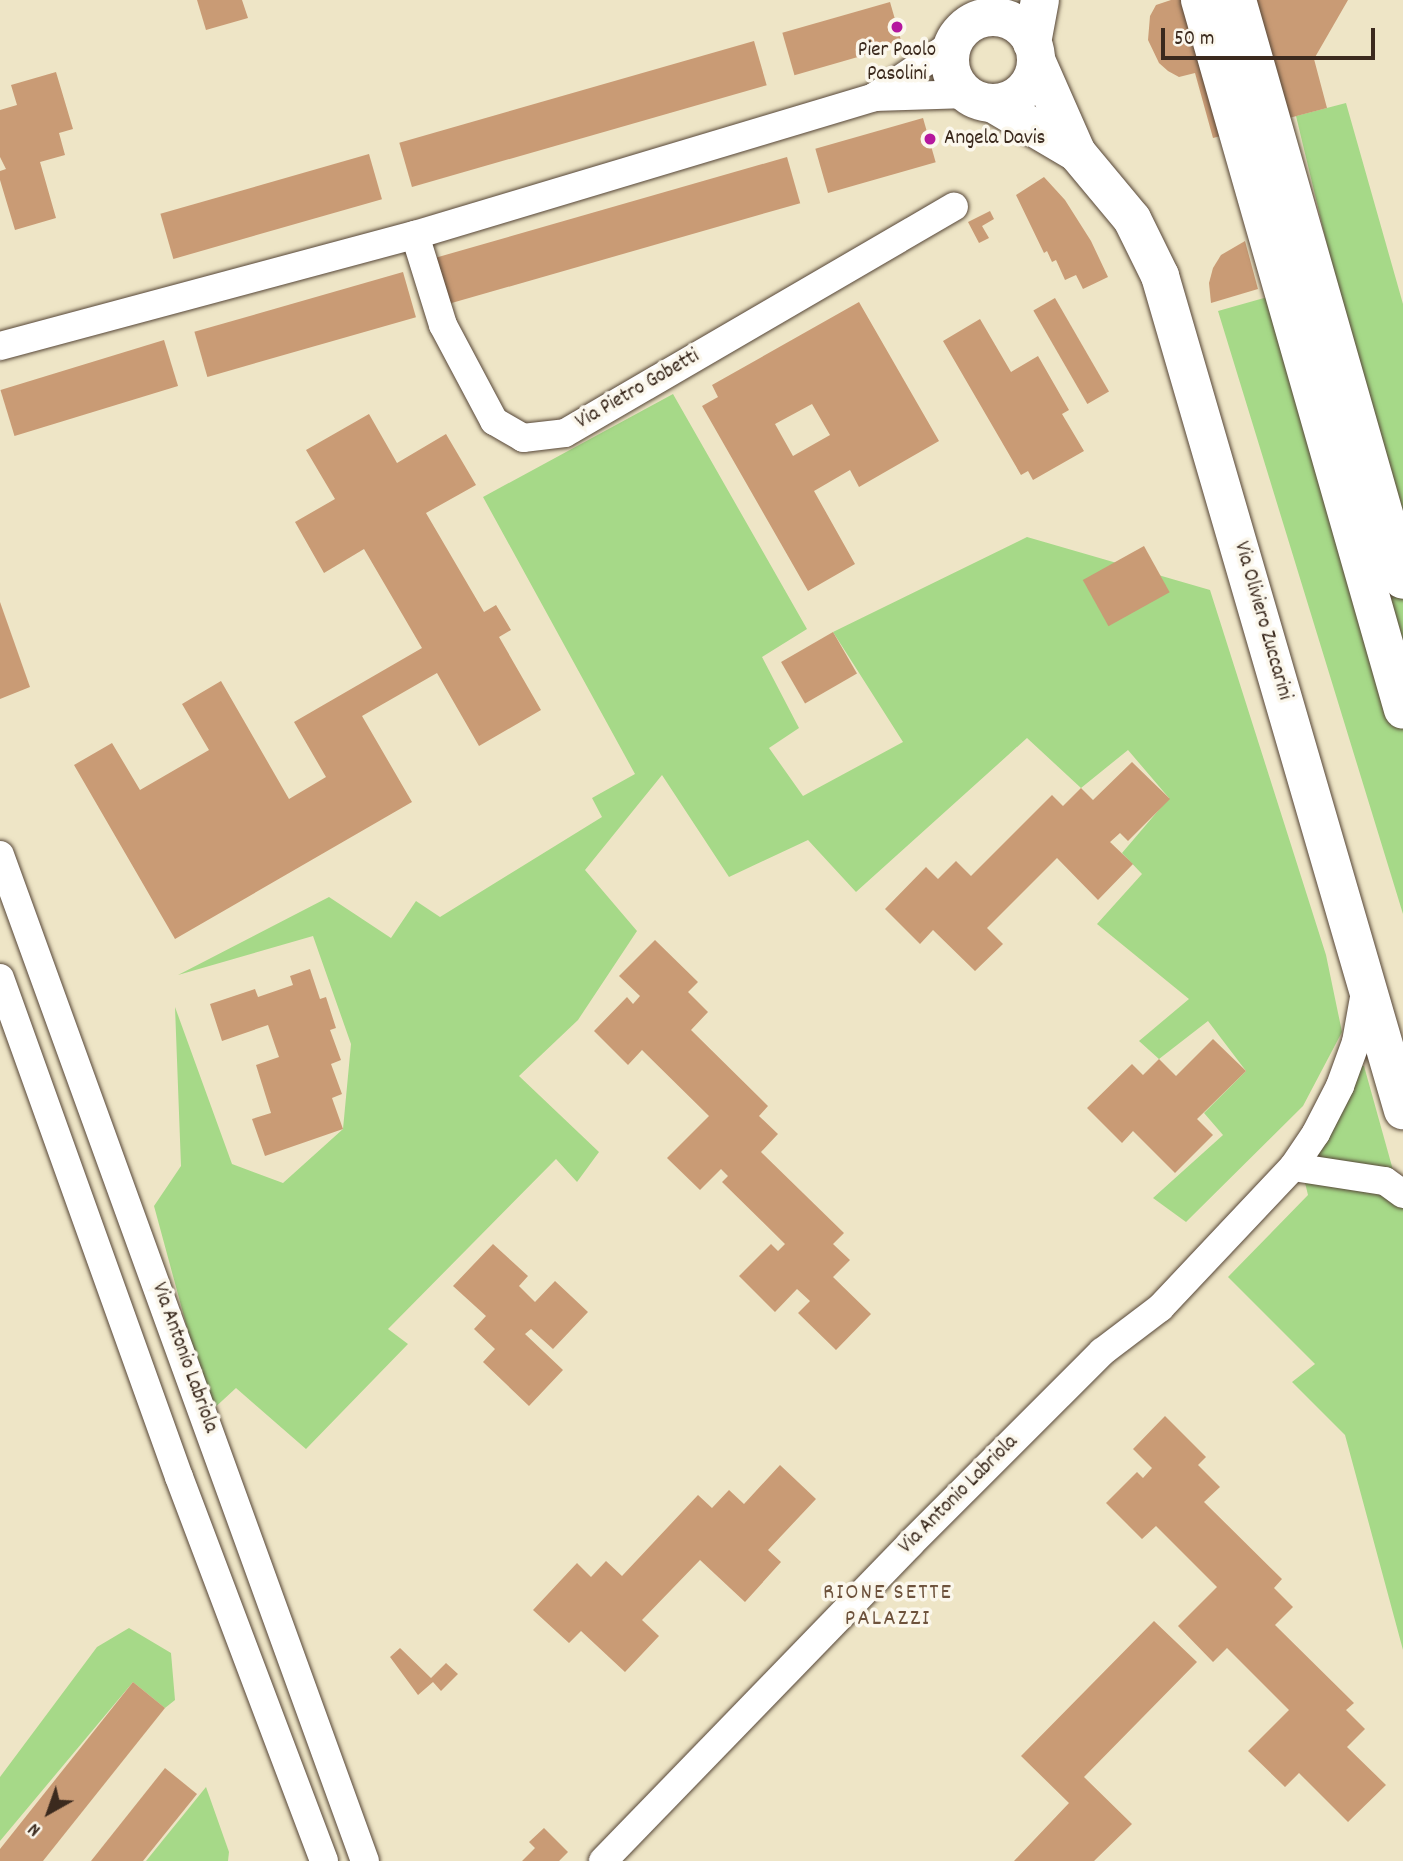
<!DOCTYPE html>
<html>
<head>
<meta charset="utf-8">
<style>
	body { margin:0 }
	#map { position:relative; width:1403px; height:1861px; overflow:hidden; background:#eee5c6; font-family:Dekko,sans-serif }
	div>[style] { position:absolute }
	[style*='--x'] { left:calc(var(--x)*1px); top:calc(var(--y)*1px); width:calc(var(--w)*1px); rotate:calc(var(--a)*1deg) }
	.green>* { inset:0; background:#a6d988 }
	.building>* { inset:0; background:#c99b75; transform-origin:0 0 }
	.roads { filter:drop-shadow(0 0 2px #564637) drop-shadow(0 0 2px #564637) }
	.minor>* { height:28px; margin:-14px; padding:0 14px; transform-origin:14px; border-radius:14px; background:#fff }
	.secondary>* { height:38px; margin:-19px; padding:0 19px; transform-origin:19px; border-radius:19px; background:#fff }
	.secondary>.ring { margin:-19px; padding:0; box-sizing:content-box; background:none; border:38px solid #fff; border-radius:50% }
	.trunk>* { height:38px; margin:-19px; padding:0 19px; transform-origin:19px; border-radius:19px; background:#fff }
	.dots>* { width:19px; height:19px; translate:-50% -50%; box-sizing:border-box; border:4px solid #fbf7ec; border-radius:50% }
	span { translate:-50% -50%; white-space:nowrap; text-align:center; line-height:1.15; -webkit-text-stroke:7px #fbf7ec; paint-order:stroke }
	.poi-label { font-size:21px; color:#3b2a1e }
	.left { translate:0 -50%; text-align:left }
	.street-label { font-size:21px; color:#3b2a1e }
	.neighbourhood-label { font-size:23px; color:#6d523c; letter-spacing:2px }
	.north { position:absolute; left:14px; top:1777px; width:70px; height:70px; -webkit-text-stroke:5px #fbf7ec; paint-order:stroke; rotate:220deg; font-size:19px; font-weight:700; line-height:28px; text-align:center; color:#3b2a1e }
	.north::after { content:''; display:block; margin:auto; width:24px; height:32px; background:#3b2a1e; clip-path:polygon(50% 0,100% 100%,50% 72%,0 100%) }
	.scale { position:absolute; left:1161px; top:28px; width:214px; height:32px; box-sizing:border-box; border:4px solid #3b2a1e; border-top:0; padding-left:9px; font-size:21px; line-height:24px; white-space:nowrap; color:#3b2a1e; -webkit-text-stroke:5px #fbf7ec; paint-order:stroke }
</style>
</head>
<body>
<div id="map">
	<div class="green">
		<i style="clip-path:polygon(1346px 103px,1403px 304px,1403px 914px,1218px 311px,1335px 278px,1296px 116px)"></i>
		<i style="clip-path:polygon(673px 394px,807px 629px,762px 657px,799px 728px,769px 748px,803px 796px,903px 742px,833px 632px,1027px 537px,1210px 590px,1326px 955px,1342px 1032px,1303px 1106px,1186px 1222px,1153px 1198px,1223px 1135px,1204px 1113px,1246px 1071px,1208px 1021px,1159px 1059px,1139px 1041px,1189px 999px,1097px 924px,1142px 874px,1122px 853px,1169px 798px,1128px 750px,1081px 788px,1027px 738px,856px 892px,808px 840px,729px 877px,662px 775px,585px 870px,637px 931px,578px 1020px,519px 1076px,599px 1152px,577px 1182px,556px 1159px,388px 1329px,408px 1344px,306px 1449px,236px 1388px,210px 1412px,154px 1206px,181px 1166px,175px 1007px,232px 1164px,283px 1183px,343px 1129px,351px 1044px,313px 936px,178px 975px,329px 897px,391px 938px,416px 901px,440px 917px,602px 817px,592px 798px,635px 774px,483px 497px)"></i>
		<i style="clip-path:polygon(1347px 1066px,1364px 1066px,1403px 1206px,1403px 1650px,1345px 1435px,1292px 1382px,1315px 1364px,1228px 1277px,1308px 1195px,1299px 1158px)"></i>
		<i style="clip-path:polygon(129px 1628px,171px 1653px,175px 1700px,165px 1708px,133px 1682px,0 1841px,0 1777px,97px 1647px)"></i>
		<i style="clip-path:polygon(206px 1787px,229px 1852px,228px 1861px,146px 1861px)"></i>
	</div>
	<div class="building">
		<i style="clip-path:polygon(197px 0,242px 0,248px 18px,206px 30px)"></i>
		<i style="clip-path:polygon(1171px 0,1348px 0,1314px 59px,1327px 108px,1213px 138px,1195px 73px,1179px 77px,1168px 71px,1159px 63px,1148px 40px,1150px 16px,1156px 5px)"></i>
		<i style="left:890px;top:2px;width:44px;height:112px;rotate:74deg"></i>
		<i style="left:754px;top:41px;width:46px;height:369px;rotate:74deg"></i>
		<i style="clip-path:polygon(56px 72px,73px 129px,59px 133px,65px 155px,40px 162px,56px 218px,15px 230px,0 180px,0 171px,6px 169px,0 157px,0 110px,17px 105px,11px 85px)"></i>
		<i style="left:923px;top:118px;width:46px;height:112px;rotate:74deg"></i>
		<i style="left:369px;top:154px;width:47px;height:217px;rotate:74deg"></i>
		<i style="left:787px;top:157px;width:48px;height:369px;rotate:74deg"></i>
		<i style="clip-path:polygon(1044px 177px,1065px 200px,1091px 241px,1108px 277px,1083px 289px,1076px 275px,1065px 280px,1056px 260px,1052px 262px,1047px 251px,1044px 253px,1016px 195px)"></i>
		<i style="clip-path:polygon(990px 211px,994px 219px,982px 226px,989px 238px,979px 243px,968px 222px)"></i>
		<i style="clip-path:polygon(1245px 241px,1258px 289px,1211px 303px,1209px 283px,1213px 268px,1221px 255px)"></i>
		<i style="left:403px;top:272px;width:47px;height:217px;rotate:74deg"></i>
		<i style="left:1055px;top:298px;width:108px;height:25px;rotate:60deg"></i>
		<i style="clip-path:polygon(evenodd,859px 302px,939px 441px,859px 487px,850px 470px,814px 491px,855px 564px,808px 591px,702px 406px,718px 397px,712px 385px,859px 302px,812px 404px,830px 435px,793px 456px,775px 424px,812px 404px)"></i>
		<i style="clip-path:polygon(980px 319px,1011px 372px,1038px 356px,1069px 410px,1062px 414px,1084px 451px,1033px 480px,1028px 471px,1021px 475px,943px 341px)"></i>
		<i style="left:164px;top:340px;width:48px;height:171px;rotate:73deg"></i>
		<i style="clip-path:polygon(369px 414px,397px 463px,446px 434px,476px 485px,426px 513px,484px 612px,496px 605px,511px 630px,499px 637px,541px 710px,479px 746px,437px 673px,362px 716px,412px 802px,175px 939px,74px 765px,112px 743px,140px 790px,209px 750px,182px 704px,221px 681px,289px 799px,326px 777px,294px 722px,422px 648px,364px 549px,324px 573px,295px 522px,335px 499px,306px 450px)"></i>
		<i style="left:1144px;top:546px;width:53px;height:70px;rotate:61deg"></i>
		<i style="clip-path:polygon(0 602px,30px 687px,0 699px)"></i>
		<i style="left:833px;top:632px;width:48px;height:60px;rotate:60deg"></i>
		<i style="clip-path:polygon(1132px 762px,1170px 799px,1128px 841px,1120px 833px,1110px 842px,1133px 864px,1098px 900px,1057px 858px,987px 928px,1003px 944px,975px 971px,933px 930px,920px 944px,885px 909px,926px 867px,938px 879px,956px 861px,971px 876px,1052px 795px,1063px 806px,1081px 788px,1093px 800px)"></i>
		<i style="clip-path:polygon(655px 940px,698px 982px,688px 992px,708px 1012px,691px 1030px,768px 1106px,759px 1116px,778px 1134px,761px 1152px,844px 1233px,833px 1244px,850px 1260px,833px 1277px,871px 1314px,836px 1350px,798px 1313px,810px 1301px,797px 1289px,775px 1312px,739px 1276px,771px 1244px,778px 1251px,785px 1244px,722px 1182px,728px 1176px,721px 1169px,700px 1190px,667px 1158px,709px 1116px,642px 1050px,628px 1065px,594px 1031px,627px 997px,633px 1004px,640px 996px,619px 976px)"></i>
		<i style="clip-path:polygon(310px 969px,320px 999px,326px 997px,336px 1028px,330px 1030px,341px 1060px,331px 1064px,342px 1094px,332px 1098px,343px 1129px,265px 1156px,252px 1119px,271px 1113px,256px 1065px,279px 1057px,268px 1025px,222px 1041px,210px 1004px,255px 989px,258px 997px,293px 985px,290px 976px)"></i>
		<i style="clip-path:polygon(1213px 1039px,1246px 1071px,1197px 1119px,1213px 1135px,1175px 1173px,1133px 1131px,1122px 1143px,1087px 1108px,1132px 1064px,1143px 1075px,1159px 1059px,1176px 1076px)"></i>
		<i style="clip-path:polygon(493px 1244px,528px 1276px,519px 1286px,535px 1302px,555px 1281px,588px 1312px,553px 1349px,531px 1329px,525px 1334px,563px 1370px,529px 1406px,483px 1362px,495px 1349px,474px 1329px,486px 1316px,453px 1286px)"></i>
		<i style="clip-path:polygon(1165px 1416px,1206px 1457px,1198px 1465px,1220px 1487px,1204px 1502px,1282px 1579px,1274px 1588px,1293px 1607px,1275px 1625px,1354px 1703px,1346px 1710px,1365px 1729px,1347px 1747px,1386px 1785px,1348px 1822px,1299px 1773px,1285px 1787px,1248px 1751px,1289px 1710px,1227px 1648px,1213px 1662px,1178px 1626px,1217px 1587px,1156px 1526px,1142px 1539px,1106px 1503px,1137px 1472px,1143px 1478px,1152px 1468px,1133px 1449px)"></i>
		<i style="clip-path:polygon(780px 1465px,816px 1499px,768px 1550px,781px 1562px,745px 1602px,700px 1560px,642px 1620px,659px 1636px,625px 1672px,581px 1631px,569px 1643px,533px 1610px,577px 1563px,591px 1577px,606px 1561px,622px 1576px,698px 1495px,712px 1508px,729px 1490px,744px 1504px)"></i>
		<i style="clip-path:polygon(1154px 1621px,1197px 1662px,1084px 1777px,1132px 1824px,1094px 1861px,1014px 1861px,1069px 1803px,1021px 1756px)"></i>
		<i style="clip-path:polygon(400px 1648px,431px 1678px,446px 1663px,458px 1674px,441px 1691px,433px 1682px,418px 1695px,390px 1657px)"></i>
		<i style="clip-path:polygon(133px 1682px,165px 1708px,43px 1861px,0 1861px,0 1849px)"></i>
		<i style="clip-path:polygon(165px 1768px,197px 1794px,143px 1861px,91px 1861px)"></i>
		<i style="clip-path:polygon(544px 1828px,568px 1852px,559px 1861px,522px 1861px,535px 1848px,529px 1842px)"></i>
	</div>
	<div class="roads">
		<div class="minor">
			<i style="--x:874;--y:97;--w:94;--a:-34.2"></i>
			<i style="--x:415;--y:235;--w:94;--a:72.7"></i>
			<i style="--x:443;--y:325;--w:109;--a:62"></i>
			<i style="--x:494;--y:421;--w:34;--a:30"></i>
			<i style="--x:523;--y:438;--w:42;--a:-6.8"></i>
			<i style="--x:565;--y:433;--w:450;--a:-30.2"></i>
			<i style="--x:0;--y:346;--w:430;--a:-15"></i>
			<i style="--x:415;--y:235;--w:479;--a:-16.7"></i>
			<i style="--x:874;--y:97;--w:94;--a:-1.8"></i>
			<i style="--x:0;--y:855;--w:1070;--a:70.06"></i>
			<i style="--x:0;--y:978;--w:530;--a:70.27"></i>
			<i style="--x:179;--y:1477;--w:410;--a:69.3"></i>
			<i style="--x:1293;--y:1167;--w:93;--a:8.7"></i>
			<i style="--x:1385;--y:1181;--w:22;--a:36"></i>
			<i style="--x:603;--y:1861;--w:441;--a:-45.9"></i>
			<i style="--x:910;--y:1544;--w:272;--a:-45"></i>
			<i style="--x:1102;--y:1352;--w:73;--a:-37.2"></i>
			<i style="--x:1160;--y:1308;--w:194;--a:-46.7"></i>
			<i style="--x:1293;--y:1167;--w:41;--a:-55.9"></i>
			<i style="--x:1316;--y:1133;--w:53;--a:-62.9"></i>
			<i style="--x:1340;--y:1086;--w:47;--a:-70"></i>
			<i style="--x:1356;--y:1042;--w:51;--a:-79.8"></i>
		</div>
		<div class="secondary">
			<i class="ring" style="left:950px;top:17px;width:48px;height:48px"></i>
			<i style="--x:1032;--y:43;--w:44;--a:-79.5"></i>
			<i style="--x:1036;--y:60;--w:102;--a:66.2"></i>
			<i style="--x:992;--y:103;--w:99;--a:30.5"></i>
			<i style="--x:1077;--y:153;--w:86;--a:50.2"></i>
			<i style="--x:1132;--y:219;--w:64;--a:63.8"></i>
			<i style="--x:1160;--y:276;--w:869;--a:73.76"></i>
		</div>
		<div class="trunk">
			<i style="--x:1200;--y:0;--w:738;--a:74.04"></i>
			<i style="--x:1237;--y:0;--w:603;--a:74.03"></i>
		</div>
	</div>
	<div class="dots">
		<i style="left:897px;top:27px;background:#b5179e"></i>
		<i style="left:930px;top:139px;background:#b5179e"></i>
	</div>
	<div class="poi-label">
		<span style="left:897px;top:63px">Pier Paolo<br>Pasolini</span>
		<span class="left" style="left:944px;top:139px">Angela Davis</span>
	</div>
	<div class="street-label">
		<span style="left:638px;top:390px;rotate:-30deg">Via Pietro Gobetti</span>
		<span style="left:1262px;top:621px;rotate:74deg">Via Oliviero Zuccarini</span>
		<span style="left:184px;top:1358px;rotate:70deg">Via Antonio Labriola</span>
		<span style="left:959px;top:1495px;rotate:-45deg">Via Antonio Labriola</span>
	</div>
	<div class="neighbourhood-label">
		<span style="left:888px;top:1607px">RIONE SETTE<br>PALAZZI</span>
	</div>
	<div class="north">N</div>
	<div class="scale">50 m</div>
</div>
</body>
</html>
